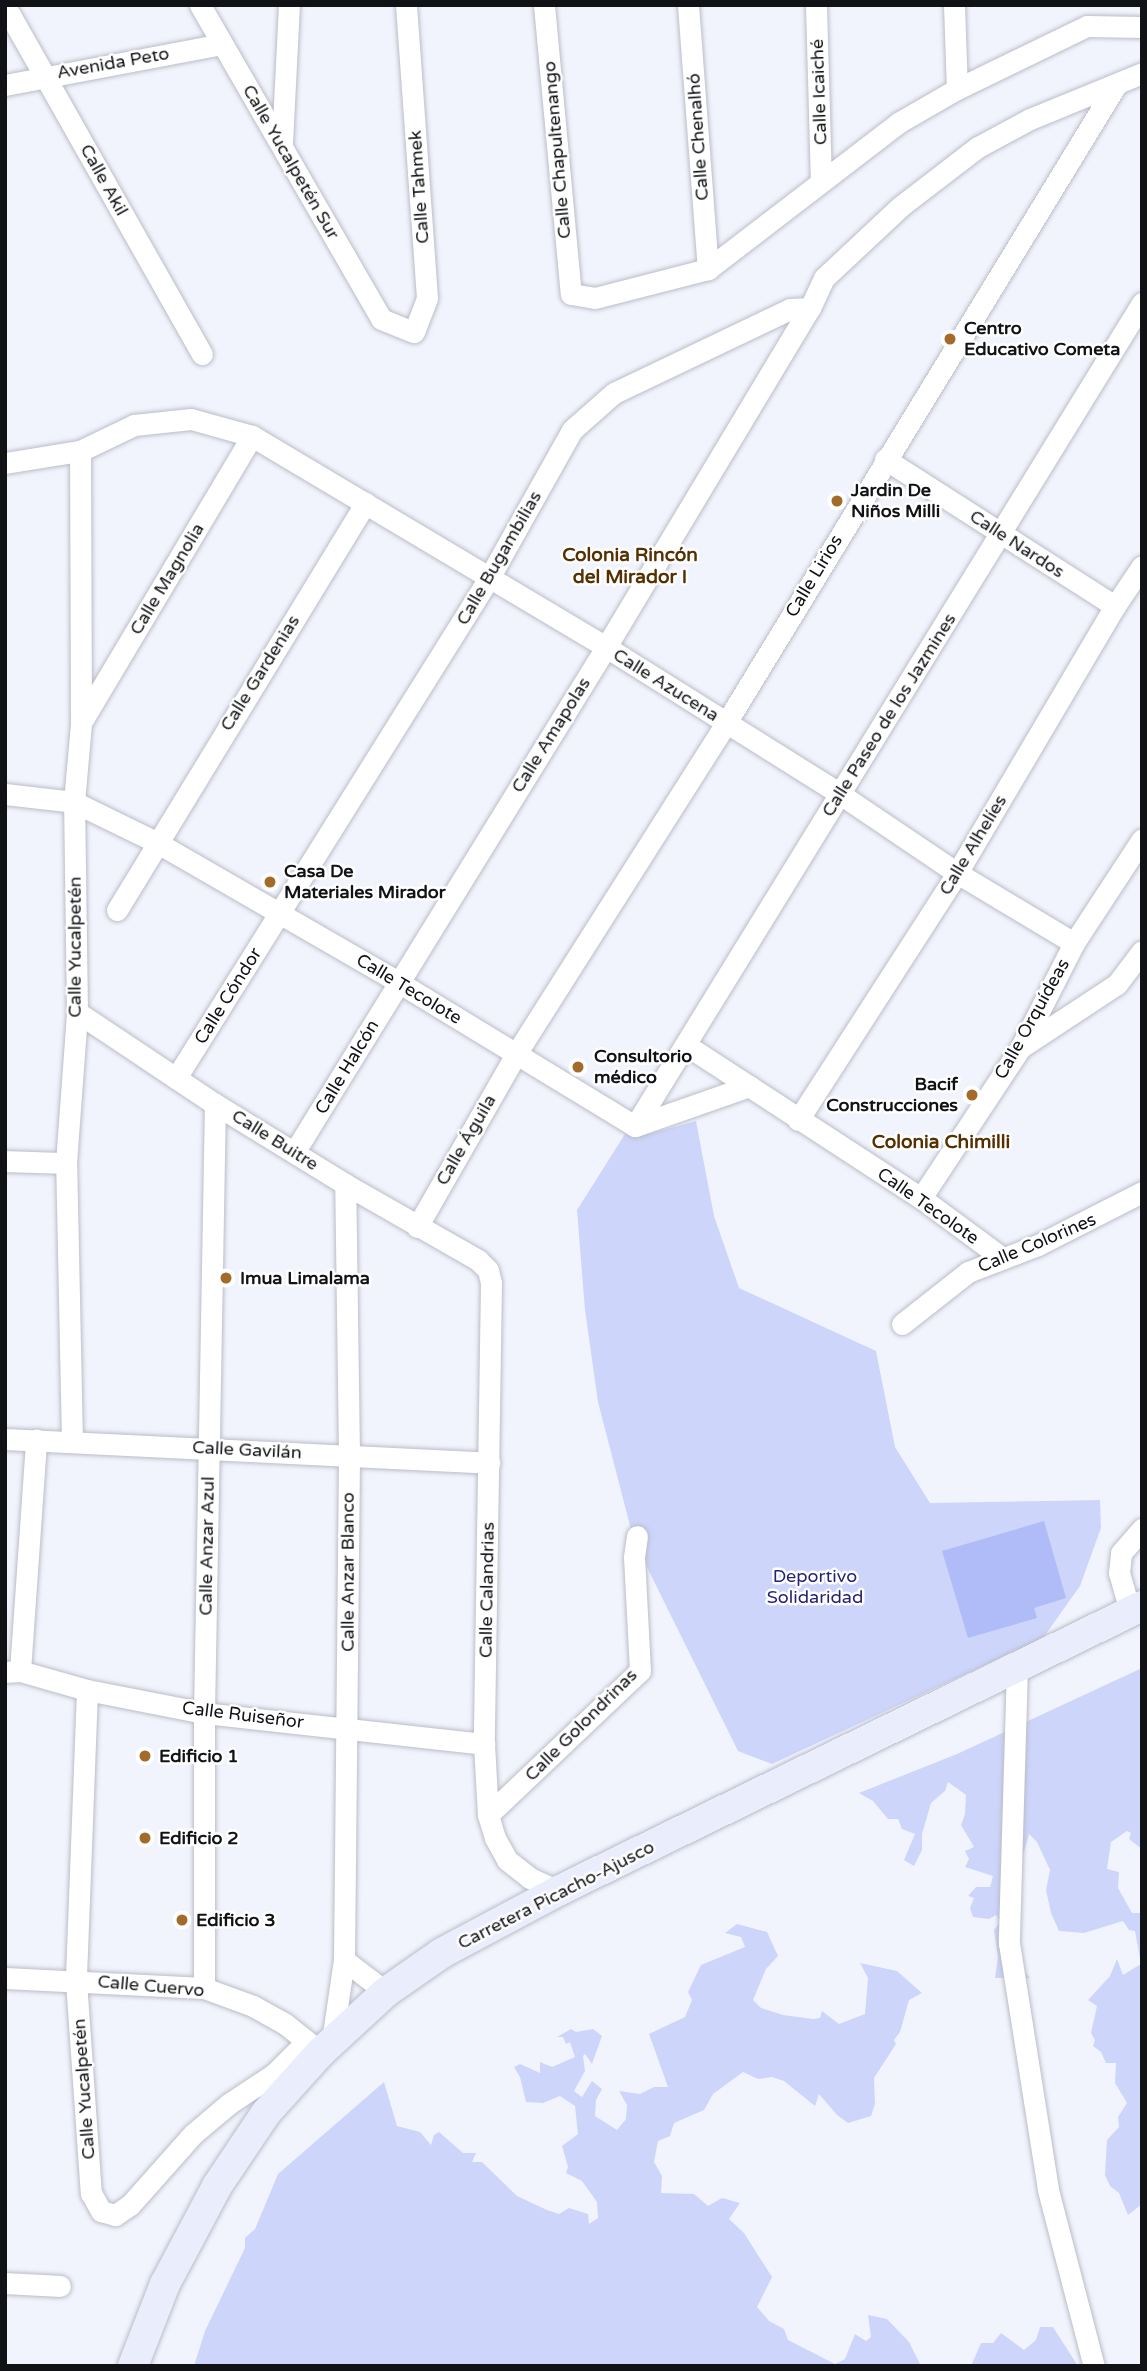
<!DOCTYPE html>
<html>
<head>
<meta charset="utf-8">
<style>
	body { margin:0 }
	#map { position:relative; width:1147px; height:2371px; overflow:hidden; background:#f2f4fd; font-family:"Varela Round",sans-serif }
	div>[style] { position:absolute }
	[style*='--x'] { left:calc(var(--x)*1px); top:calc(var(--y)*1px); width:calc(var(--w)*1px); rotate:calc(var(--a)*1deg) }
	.green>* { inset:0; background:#cdd5fb }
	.water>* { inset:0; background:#b0bcf8 }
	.roads { filter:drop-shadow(0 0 2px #babdc8) drop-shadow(0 0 2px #babdc8) }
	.minor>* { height:21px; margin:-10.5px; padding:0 10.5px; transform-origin:10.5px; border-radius:10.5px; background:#fff }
	.secondary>* { height:30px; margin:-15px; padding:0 15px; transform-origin:15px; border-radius:15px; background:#eaedfc }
	.dots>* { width:19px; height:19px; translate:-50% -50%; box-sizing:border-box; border:4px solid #fff; border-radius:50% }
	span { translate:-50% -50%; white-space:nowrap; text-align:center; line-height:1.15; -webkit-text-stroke:5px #fff; paint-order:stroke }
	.street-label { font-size:18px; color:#111216 }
	.poi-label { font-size:18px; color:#111216; font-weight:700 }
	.left { translate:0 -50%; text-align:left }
	.right { translate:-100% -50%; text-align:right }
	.park-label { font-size:18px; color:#242376 }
	.neighbourhood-label { font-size:19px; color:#553000; font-weight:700 }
	.frame { position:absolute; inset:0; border:7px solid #111216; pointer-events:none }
</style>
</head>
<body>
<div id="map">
	<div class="green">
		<i style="clip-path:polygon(696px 1121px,714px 1216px,739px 1288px,876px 1351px,895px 1447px,930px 1503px,1100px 1500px,1101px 1528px,1080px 1586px,1043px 1638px,772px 1764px,738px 1751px,634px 1541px,598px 1402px,585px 1310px,577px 1210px,625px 1134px,641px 1136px)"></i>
		<i style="clip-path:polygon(1142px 1668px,1142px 1849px,1129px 1839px,1131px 1833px,1127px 1831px,1111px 1842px,1107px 1869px,1119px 1872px,1118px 1888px,1132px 1913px,1142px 1913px,1142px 2204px,1128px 2215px,1119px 2193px,1110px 2186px,1105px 2175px,1107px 2140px,1119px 2127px,1118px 2117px,1127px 2103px,1115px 2083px,1116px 2063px,1106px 2063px,1101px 2052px,1093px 2046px,1095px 2040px,1091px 2033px,1097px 2006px,1088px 2000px,1110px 1976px,1117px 1959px,1123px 1975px,1141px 1964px,1135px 1931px,1129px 1930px,1123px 1921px,1084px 1933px,1059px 1931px,1051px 1913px,1046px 1890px,1050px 1870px,1037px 1842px,1029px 1834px,1017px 1877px,1010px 1885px,1022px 1968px,1030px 1978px,995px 1978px,998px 1957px,994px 1930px,1000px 1922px,996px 1915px,989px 1919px,973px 1917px,970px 1908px,974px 1898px,968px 1896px,976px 1887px,990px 1887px,993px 1876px,965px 1867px,969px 1859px,965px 1851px,974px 1847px,961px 1825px,965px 1814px,966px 1795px,948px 1782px,945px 1791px,931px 1803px,922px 1834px,922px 1850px,914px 1866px,904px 1860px,915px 1834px,902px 1829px,898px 1819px,888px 1819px,873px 1801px,859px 1793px,957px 1754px)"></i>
		<i style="clip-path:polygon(737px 1924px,767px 1932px,778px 1956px,766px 1969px,753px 2000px,761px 2008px,783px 2015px,813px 2019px,820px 2018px,822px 2011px,839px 2024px,865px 2014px,868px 1978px,860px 1963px,897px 1971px,922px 1993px,909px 2000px,900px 2032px,894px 2040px,896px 2044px,874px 2078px,875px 2104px,871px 2116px,848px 2123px,837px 2115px,819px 2094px,815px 2106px,784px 2081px,772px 2077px,758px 2079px,743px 2072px,713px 2094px,704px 2110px,674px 2123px,670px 2136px,658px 2141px,654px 2162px,662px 2176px,661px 2193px,694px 2194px,708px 2206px,722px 2198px,740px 2203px,729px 2219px,744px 2233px,772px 2277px,757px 2307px,769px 2321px,784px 2329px,788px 2340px,835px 2364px,845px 2359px,855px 2334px,866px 2341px,871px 2337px,868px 2315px,887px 2319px,909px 2342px,921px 2366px,194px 2366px,205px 2331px,245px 2248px,245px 2238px,255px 2229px,278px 2174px,384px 2082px,397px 2126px,420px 2132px,431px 2145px,434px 2135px,439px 2132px,463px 2153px,476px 2153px,472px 2162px,482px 2162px,517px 2196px,547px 2210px,559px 2214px,569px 2208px,588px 2214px,589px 2224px,598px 2218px,597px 2202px,582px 2181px,566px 2173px,568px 2167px,562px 2146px,578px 2134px,575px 2106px,560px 2096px,543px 2103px,526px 2102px,520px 2077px,514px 2067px,520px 2064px,540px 2073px,540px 2062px,552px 2067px,575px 2057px,570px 2042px,566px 2044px,563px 2037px,557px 2037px,571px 2029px,576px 2032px,593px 2029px,602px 2036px,592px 2064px,585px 2054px,583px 2056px,585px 2071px,574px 2091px,582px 2097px,592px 2081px,602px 2089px,596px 2100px,595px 2116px,617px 2130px,626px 2119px,627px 2105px,619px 2091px,640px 2094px,654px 2087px,668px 2087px,649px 2034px,685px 2017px,692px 2000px,688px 1992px,701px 1965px,745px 1947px,741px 1937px,725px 1933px)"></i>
		<i style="clip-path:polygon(1040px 2327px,1053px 2327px,1078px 2366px,971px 2366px,981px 2343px,993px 2343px,1001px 2333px,1024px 2350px,1036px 2340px)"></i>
	</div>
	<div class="water">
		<i style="clip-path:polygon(1044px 1521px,1066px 1598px,1034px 1608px,1037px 1618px,968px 1638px,942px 1551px)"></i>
	</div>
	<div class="roads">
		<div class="minor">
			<i style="--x:200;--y:5;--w:362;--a:60"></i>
			<i style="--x:381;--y:319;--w:35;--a:22"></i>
			<i style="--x:414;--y:332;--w:36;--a:-69"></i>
			<i style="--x:427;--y:298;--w:294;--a:-94.1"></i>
			<i style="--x:544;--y:5;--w:290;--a:84.7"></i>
			<i style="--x:571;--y:294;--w:24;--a:9"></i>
			<i style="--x:595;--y:298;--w:117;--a:-14.4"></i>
			<i style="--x:708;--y:269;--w:240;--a:-37.5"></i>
			<i style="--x:898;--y:123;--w:68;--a:-30"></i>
			<i style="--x:957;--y:89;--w:144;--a:-25.9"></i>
			<i style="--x:1087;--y:26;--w:55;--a:1"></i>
			<i style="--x:688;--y:5;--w:265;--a:85.7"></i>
			<i style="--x:816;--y:5;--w:174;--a:88.4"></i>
			<i style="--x:954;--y:5;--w:84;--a:88"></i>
			<i style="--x:5;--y:6;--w:400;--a:60.5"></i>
			<i style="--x:5;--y:85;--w:221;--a:-10.7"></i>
			<i style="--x:282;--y:143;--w:138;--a:-87.1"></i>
			<i style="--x:885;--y:459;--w:273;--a:32.6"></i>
			<i style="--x:5;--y:463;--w:76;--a:-9.1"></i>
			<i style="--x:80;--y:451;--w:60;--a:-25.7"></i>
			<i style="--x:134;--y:425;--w:57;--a:-6"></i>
			<i style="--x:191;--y:419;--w:63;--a:15.6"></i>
			<i style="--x:252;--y:436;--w:412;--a:30.8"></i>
			<i style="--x:606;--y:647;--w:276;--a:32.1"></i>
			<i style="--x:840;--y:794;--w:141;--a:34"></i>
			<i style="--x:957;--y:873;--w:136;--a:30.9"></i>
			<i style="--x:82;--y:721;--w:332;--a:-59.2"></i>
			<i style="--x:5;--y:794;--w:69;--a:6.6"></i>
			<i style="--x:74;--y:802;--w:91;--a:26"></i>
			<i style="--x:156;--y:842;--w:280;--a:30"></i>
			<i style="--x:398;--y:982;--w:277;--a:31.3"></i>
			<i style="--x:117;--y:910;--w:477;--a:-58.6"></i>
			<i style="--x:77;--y:1012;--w:166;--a:33.7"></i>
			<i style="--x:215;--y:1104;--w:153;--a:31.6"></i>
			<i style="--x:345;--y:1184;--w:153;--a:29.7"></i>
			<i style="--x:478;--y:1260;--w:14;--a:45"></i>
			<i style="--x:488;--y:1270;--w:13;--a:77"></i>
			<i style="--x:491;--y:1283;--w:461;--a:90.9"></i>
			<i style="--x:484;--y:1744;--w:71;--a:86.8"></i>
			<i style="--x:488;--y:1815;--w:24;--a:73"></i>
			<i style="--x:495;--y:1838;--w:25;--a:61"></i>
			<i style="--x:507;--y:1860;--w:29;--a:38"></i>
			<i style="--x:530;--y:1878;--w:31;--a:25"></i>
			<i style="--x:686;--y:1045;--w:280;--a:33.1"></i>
			<i style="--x:921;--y:1198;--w:99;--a:36.4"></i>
			<i style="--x:1023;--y:1046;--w:113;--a:-33.4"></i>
			<i style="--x:1117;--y:984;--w:41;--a:-52.9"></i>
			<i style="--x:176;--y:1078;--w:590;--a:-57.95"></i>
			<i style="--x:489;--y:578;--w:170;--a:-60.7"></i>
			<i style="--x:572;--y:430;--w:56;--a:-41.4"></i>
			<i style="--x:614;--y:393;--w:195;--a:-25.5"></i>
			<i style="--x:790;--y:309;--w:20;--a:-3"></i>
			<i style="--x:798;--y:1120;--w:294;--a:-57.2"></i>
			<i style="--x:957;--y:873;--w:310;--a:-59.4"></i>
			<i style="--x:1115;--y:606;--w:48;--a:-56"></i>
			<i style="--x:635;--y:1126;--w:967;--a:-58.37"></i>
			<i style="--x:635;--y:1126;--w:121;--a:-19.3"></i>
			<i style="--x:295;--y:1151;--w:592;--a:-58.32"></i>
			<i style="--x:606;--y:647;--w:396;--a:-59"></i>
			<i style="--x:810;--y:308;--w:33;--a:-65"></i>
			<i style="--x:824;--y:278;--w:105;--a:-43.1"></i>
			<i style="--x:901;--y:206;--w:97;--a:-37.5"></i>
			<i style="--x:978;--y:147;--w:59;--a:-28.3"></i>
			<i style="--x:1030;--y:119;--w:121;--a:-22.3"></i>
			<i style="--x:5;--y:1161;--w:61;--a:1.9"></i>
			<i style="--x:921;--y:1198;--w:181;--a:-56.5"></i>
			<i style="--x:1021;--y:1047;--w:117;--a:-63"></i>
			<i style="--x:1074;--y:943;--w:124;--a:-56.8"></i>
			<i style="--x:417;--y:1227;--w:199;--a:-60.2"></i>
			<i style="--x:516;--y:1054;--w:392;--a:-57.6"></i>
			<i style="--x:726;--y:723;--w:748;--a:-58.56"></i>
			<i style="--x:902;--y:1324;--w:84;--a:-38.2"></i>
			<i style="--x:968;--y:1272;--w:75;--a:-21.1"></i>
			<i style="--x:1038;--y:1245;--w:117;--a:-27"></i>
			<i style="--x:5;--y:1439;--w:485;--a:2.8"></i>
			<i style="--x:72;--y:1442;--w:279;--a:-91.2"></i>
			<i style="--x:66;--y:1163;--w:151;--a:-85.8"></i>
			<i style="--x:77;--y:1012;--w:210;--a:-90.8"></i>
			<i style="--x:74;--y:802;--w:79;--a:-84.9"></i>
			<i style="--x:81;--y:723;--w:272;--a:-90.2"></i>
			<i style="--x:1130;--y:1611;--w:40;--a:-106"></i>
			<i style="--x:1119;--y:1573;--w:20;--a:-84"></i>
			<i style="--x:1121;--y:1553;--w:32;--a:-49"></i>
			<i style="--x:1017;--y:1666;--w:277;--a:91.7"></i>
			<i style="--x:1009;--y:1943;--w:250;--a:81"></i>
			<i style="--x:1048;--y:2190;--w:182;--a:75.4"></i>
			<i style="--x:20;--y:1671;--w:232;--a:-86"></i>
			<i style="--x:5;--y:1672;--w:15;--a:-4"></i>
			<i style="--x:20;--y:1671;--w:70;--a:15.8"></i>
			<i style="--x:87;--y:1690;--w:119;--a:11.1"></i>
			<i style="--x:204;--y:1713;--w:282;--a:6.3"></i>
			<i style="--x:87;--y:1690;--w:291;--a:92.2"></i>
			<i style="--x:76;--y:1981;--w:213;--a:86"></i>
			<i style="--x:91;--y:2193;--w:21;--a:61"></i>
			<i style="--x:101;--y:2211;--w:15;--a:16"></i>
			<i style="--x:115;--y:2215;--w:18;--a:-34"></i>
			<i style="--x:130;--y:2205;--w:95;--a:-48.4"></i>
			<i style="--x:193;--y:2134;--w:48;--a:-40"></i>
			<i style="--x:230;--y:2103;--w:53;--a:-33.4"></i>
			<i style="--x:274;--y:2074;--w:45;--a:-45"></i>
			<i style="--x:488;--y:1815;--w:209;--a:-43.5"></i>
			<i style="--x:640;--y:1671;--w:114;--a:-93"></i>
			<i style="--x:634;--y:1557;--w:21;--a:-82"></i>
			<i style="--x:344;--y:1960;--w:53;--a:37.3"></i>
			<i style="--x:5;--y:1978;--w:199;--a:2.9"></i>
			<i style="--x:204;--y:1988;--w:52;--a:20.2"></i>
			<i style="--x:253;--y:2006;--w:35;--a:29"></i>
			<i style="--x:284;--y:2023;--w:43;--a:38.5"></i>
			<i style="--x:204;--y:1988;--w:275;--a:-90"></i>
			<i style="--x:204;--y:1713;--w:609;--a:-88.97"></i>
			<i style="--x:332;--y:2041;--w:82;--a:-81.6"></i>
			<i style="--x:344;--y:1960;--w:505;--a:-89.43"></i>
			<i style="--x:349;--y:1455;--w:271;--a:-90.8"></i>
			<i style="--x:5;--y:2283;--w:55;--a:3.1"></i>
		</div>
		<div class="secondary">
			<i style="--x:133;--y:2366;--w:88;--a:-68.7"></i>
			<i style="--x:165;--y:2284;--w:111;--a:-62"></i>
			<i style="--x:217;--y:2186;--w:88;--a:-56.1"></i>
			<i style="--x:266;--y:2113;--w:82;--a:-48"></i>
			<i style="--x:321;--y:2052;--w:88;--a:-42.7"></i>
			<i style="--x:386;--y:1992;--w:68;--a:-34.9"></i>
			<i style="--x:442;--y:1953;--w:132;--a:-28.1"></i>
			<i style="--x:558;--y:1891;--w:650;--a:-26.01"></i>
		</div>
	</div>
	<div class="dots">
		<i style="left:950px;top:339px;background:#a36a29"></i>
		<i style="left:837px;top:501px;background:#a36a29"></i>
		<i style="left:270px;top:882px;background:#a36a29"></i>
		<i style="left:578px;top:1067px;background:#a36a29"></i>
		<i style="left:972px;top:1095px;background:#a36a29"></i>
		<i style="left:226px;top:1278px;background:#a36a29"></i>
		<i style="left:145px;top:1756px;background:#a36a29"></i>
		<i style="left:145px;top:1838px;background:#a36a29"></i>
		<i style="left:182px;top:1920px;background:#a36a29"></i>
	</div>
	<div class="street-label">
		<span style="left:113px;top:63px;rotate:-10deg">Avenida Peto</span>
		<span style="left:819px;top:92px;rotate:-92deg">Calle Icaiché</span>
		<span style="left:698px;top:137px;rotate:-94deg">Calle Chenalhó</span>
		<span style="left:557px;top:150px;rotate:-95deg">Calle Chapultenango</span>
		<span style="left:291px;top:162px;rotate:60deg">Calle Yucalpetén Sur</span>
		<span style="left:104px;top:180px;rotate:61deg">Calle Akil</span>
		<span style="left:419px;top:187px;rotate:-94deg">Calle Tahmek</span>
		<span style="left:1017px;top:544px;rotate:33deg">Calle Nardos</span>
		<span style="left:499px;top:558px;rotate:-60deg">Calle Bugambilias</span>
		<span style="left:814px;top:576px;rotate:-59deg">Calle Lirios</span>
		<span style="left:167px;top:579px;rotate:-59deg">Calle Magnolia</span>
		<span style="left:260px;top:673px;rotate:-58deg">Calle Gardenias</span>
		<span style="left:666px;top:685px;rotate:32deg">Calle Azucena</span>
		<span style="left:889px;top:715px;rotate:-58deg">Calle Paseo de los Jazmines</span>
		<span style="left:551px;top:735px;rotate:-58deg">Calle Amapolas</span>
		<span style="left:973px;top:845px;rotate:-59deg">Calle Alhelíes</span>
		<span style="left:75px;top:947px;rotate:-90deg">Calle Yucalpetén</span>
		<span style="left:409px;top:989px;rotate:31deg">Calle Tecolote</span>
		<span style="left:228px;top:996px;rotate:-58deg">Calle Cóndor</span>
		<span style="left:1032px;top:1019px;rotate:-61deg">Calle Orquídeas</span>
		<span style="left:347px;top:1067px;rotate:-59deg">Calle Halcón</span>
		<span style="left:275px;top:1140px;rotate:32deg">Calle Buitre</span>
		<span style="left:466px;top:1140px;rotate:-60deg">Calle Águila</span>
		<span style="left:928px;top:1206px;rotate:35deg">Calle Tecolote</span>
		<span style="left:1037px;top:1243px;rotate:-23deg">Calle Colorines</span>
		<span style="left:247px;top:1450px;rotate:3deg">Calle Gavilán</span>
		<span style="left:207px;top:1546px;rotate:-89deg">Calle Anzar Azul</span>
		<span style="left:348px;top:1572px;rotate:-90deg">Calle Anzar Blanco</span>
		<span style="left:487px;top:1590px;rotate:-89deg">Calle Calandrias</span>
		<span style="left:243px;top:1715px;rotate:7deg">Calle Ruiseñor</span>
		<span style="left:581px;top:1725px;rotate:-45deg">Calle Golondrinas</span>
		<span style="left:556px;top:1895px;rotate:-27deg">Carretera Picacho-Ajusco</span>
		<span style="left:151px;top:1986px;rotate:5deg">Calle Cuervo</span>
		<span style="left:84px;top:2089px;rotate:-94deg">Calle Yucalpetén</span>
	</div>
	<div class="poi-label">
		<span class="left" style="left:964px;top:339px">Centro<br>Educativo Cometa</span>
		<span class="left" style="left:851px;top:501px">Jardin De<br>Niños Milli</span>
		<span class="left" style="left:284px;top:882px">Casa De<br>Materiales Mirador</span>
		<span class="left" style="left:594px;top:1067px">Consultorio<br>médico</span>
		<span class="right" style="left:958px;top:1095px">Bacif<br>Construcciones</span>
		<span class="left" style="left:240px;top:1278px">Imua Limalama</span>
		<span class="left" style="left:159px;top:1756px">Edificio 1</span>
		<span class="left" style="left:159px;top:1838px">Edificio 2</span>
		<span class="left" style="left:196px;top:1920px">Edificio 3</span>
	</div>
	<div class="park-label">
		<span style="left:815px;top:1587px">Deportivo<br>Solidaridad</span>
	</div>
	<div class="neighbourhood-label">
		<span style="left:630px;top:567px">Colonia Rincón<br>del Mirador I</span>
		<span style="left:941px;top:1143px">Colonia Chimilli</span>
	</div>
	<div class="frame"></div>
</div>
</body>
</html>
